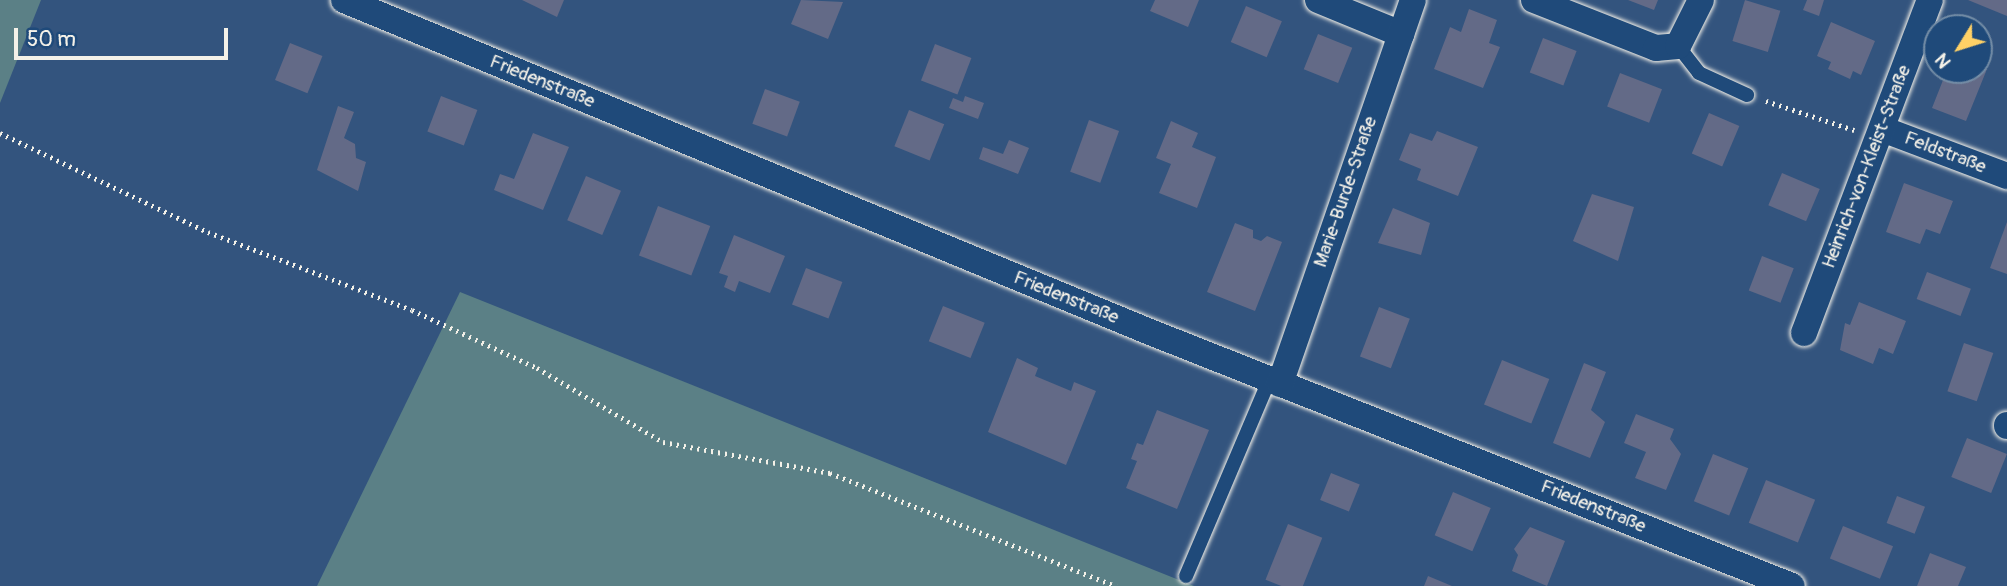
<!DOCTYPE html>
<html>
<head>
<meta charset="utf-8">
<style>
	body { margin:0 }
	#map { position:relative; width:2007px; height:586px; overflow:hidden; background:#33547e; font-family:Pangolin,sans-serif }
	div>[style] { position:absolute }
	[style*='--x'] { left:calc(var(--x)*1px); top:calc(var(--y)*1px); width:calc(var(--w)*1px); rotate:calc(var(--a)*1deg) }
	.green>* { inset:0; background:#5b8086 }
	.building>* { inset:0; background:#636a87; transform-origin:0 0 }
	.path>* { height:4.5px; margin-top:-2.25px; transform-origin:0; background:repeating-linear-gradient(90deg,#f4f1e8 0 2px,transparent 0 7px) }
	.roads { filter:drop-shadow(0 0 2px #f4f1e8) drop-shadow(0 0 2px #f4f1e8) }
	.lane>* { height:14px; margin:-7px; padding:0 7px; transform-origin:7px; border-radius:7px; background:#1f4a7a }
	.street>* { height:26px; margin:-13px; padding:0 13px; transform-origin:13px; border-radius:13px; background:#1f4a7a }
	span { translate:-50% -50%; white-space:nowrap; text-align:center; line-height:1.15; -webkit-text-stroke:5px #1f4a7a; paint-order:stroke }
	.street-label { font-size:19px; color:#f4f1e8 }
	.north { position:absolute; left:1923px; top:14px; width:70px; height:70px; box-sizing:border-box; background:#1f4a7a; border:2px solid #748da6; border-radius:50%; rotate:232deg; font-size:19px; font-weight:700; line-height:28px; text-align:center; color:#f4f1e8 }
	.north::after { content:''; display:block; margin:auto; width:24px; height:32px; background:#ffd166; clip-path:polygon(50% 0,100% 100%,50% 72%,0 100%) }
	.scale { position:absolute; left:14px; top:28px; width:214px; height:32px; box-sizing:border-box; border:4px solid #f4f1e8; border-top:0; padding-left:9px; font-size:21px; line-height:24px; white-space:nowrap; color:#f4f1e8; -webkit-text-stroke:5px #1f4a7a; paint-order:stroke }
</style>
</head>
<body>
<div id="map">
	<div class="green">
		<i style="clip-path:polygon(0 0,41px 0,0 103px)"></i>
		<i style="clip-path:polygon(460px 292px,1194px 586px,317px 586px)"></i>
	</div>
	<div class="building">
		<i style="clip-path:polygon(522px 0,564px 0,557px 17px)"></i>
		<i style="clip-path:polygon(801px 0,843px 2px,828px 39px,791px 24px)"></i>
		<i style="clip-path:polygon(1155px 0,1199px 0,1188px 27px,1150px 11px)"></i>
		<i style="clip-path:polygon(1628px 0,1658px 0,1654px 10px)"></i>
		<i style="left:1745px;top:0;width:37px;height:43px;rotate:17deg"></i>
		<i style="clip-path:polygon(1807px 0,1824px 0,1819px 16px,1803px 10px)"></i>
		<i style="clip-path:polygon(1968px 0,2007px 0,2007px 16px)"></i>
		<i style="left:1246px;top:6px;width:39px;height:39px;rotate:23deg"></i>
		<i style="clip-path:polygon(1469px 9px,1497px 20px,1489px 43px,1500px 47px,1483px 88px,1434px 69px,1450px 27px,1461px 32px)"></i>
		<i style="clip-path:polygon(1831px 22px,1875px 41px,1861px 75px,1853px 71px,1850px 79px,1828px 69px,1831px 62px,1817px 56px)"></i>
		<i style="left:1318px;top:34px;width:37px;height:38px;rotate:22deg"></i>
		<i style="left:1543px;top:38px;width:36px;height:37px;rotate:21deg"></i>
		<i style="left:290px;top:43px;width:35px;height:40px;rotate:22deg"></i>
		<i style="left:935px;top:44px;width:39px;height:39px;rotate:21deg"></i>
		<i style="clip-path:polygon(1979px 66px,1987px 69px,1966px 121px,1932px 108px,1947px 70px,1979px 70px)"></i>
		<i style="left:1620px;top:73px;width:45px;height:36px;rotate:21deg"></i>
		<i style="left:765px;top:89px;width:37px;height:37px;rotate:20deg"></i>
		<i style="left:441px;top:96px;width:39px;height:38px;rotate:21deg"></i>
		<i style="clip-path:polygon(965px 96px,984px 103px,978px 119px,949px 108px,953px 98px,963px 102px)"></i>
		<i style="clip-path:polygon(338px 106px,354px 112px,344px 138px,355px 144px,356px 158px,366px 162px,358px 191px,317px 170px)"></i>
		<i style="left:909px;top:110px;width:38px;height:39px;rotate:22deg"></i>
		<i style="left:1709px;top:113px;width:33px;height:44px;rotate:23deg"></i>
		<i style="left:1089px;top:120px;width:32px;height:55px;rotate:20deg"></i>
		<i style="clip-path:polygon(1171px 121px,1198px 133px,1192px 147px,1216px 157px,1197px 208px,1159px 193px,1171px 164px,1156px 158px)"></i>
		<i style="clip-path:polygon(1437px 131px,1478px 147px,1458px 196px,1417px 180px,1421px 169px,1399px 160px,1410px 133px,1432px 141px)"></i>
		<i style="clip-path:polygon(533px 133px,569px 147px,543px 210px,494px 190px,500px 174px,514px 179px)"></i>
		<i style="clip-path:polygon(1009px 140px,1029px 148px,1018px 174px,979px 159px,983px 147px,1003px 154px)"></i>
		<i style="left:1782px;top:173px;width:41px;height:35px;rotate:23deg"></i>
		<i style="left:586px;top:176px;width:38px;height:48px;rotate:23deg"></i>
		<i style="clip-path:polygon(1904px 183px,1953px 201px,1940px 234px,1926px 229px,1920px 244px,1886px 232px)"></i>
		<i style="clip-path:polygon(1592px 194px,1634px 207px,1618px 261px,1573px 241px)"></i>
		<i style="left:658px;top:206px;width:56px;height:53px;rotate:21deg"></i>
		<i style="clip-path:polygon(1393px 208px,1430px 223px,1421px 255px,1378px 243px)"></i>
		<i style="clip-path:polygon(2007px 222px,2007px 274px,1990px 268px)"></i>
		<i style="clip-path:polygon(1235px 223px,1253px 230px,1253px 238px,1261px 241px,1267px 236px,1282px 242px,1255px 311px,1207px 292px)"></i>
		<i style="clip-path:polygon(734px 235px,785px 256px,770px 293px,739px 281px,735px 292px,724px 287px,728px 276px,719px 273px)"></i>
		<i style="left:1762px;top:256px;width:34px;height:37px;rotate:21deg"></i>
		<i style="left:806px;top:268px;width:39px;height:39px;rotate:21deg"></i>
		<i style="left:1927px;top:272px;width:47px;height:29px;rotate:21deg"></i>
		<i style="clip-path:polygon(1859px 302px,1906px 321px,1893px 354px,1879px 348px,1873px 364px,1840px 350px,1845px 323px,1850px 325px)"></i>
		<i style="left:943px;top:306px;width:45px;height:38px;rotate:22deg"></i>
		<i style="left:1379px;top:307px;width:33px;height:53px;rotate:21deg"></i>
		<i style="left:1964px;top:343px;width:31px;height:51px;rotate:19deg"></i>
		<i style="clip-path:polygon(1017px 358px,1038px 368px,1035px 376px,1071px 391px,1074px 382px,1096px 391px,1066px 465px,988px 432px)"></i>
		<i style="left:1502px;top:360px;width:51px;height:48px;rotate:22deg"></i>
		<i style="clip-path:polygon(1584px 363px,1606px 372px,1591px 410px,1605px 422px,1590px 458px,1553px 443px)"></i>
		<i style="clip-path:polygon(1157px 410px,1209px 430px,1177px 509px,1126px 488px,1137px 461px,1131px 459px,1137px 443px,1143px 445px)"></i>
		<i style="clip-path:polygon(1636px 414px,1674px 429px,1670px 439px,1681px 454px,1666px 490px,1635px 478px,1646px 452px,1624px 443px)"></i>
		<i style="left:1967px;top:438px;width:43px;height:42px;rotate:22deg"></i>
		<i style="left:1713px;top:454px;width:38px;height:51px;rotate:22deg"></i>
		<i style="left:1331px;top:473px;width:31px;height:29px;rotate:22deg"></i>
		<i style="left:1766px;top:480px;width:53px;height:46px;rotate:22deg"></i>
		<i style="left:1453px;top:492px;width:41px;height:47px;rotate:23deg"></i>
		<i style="left:1897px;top:496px;width:30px;height:29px;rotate:21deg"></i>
		<i style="left:1288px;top:524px;width:37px;height:60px;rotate:22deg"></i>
		<i style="left:1843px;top:526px;width:54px;height:35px;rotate:22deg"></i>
		<i style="clip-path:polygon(1530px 527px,1565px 541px,1547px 586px,1512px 571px,1518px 555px,1514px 549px)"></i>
		<i style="clip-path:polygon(1930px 553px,1966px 567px,1958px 586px,1917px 586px)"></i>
		<i style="clip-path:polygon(1428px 576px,1452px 586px,1424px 586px)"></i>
	</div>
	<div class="path">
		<i style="--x:1766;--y:101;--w:93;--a:18.2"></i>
		<i style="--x:0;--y:133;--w:230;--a:25.5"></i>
		<i style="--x:208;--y:232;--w:218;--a:20.9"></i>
		<i style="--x:412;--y:310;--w:138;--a:24.9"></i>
		<i style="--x:537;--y:368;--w:146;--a:30.4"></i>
		<i style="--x:663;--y:442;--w:170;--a:10.5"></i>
		<i style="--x:830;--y:473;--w:308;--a:21.6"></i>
	</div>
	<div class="roads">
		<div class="lane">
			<i style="--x:1678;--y:46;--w:34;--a:52"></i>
			<i style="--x:1699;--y:73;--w:53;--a:24.6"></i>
			<i style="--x:1186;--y:576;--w:213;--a:-67"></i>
		</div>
		<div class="street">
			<i style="--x:344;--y:0;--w:872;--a:22.39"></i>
			<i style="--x:1150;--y:332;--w:690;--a:21.59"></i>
			<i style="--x:1318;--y:0;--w:90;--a:22.3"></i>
			<i style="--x:1534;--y:0;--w:131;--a:21.5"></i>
			<i style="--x:1656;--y:48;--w:22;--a:-5"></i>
			<i style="--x:1678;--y:46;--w:51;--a:-63.4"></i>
			<i style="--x:1882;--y:129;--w:134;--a:20.6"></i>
			<i style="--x:1804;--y:333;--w:356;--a:-69.3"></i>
			<i style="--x:1280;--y:384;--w:406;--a:-70.9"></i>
			<i style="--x:2007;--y:426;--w:1;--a:-90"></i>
		</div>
	</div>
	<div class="street-label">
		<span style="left:542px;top:82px;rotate:22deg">Friedenstraße</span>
		<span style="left:1945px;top:153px;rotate:21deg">Feldstraße</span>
		<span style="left:1867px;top:167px;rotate:-69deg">Heinrich-von-Kleist-Straße</span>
		<span style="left:1346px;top:192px;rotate:-71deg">Marie-Burde-Straße</span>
		<span style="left:1066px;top:298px;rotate:22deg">Friedenstraße</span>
		<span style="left:1593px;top:507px;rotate:22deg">Friedenstraße</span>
	</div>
	<div class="north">N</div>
	<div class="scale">50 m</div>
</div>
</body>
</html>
